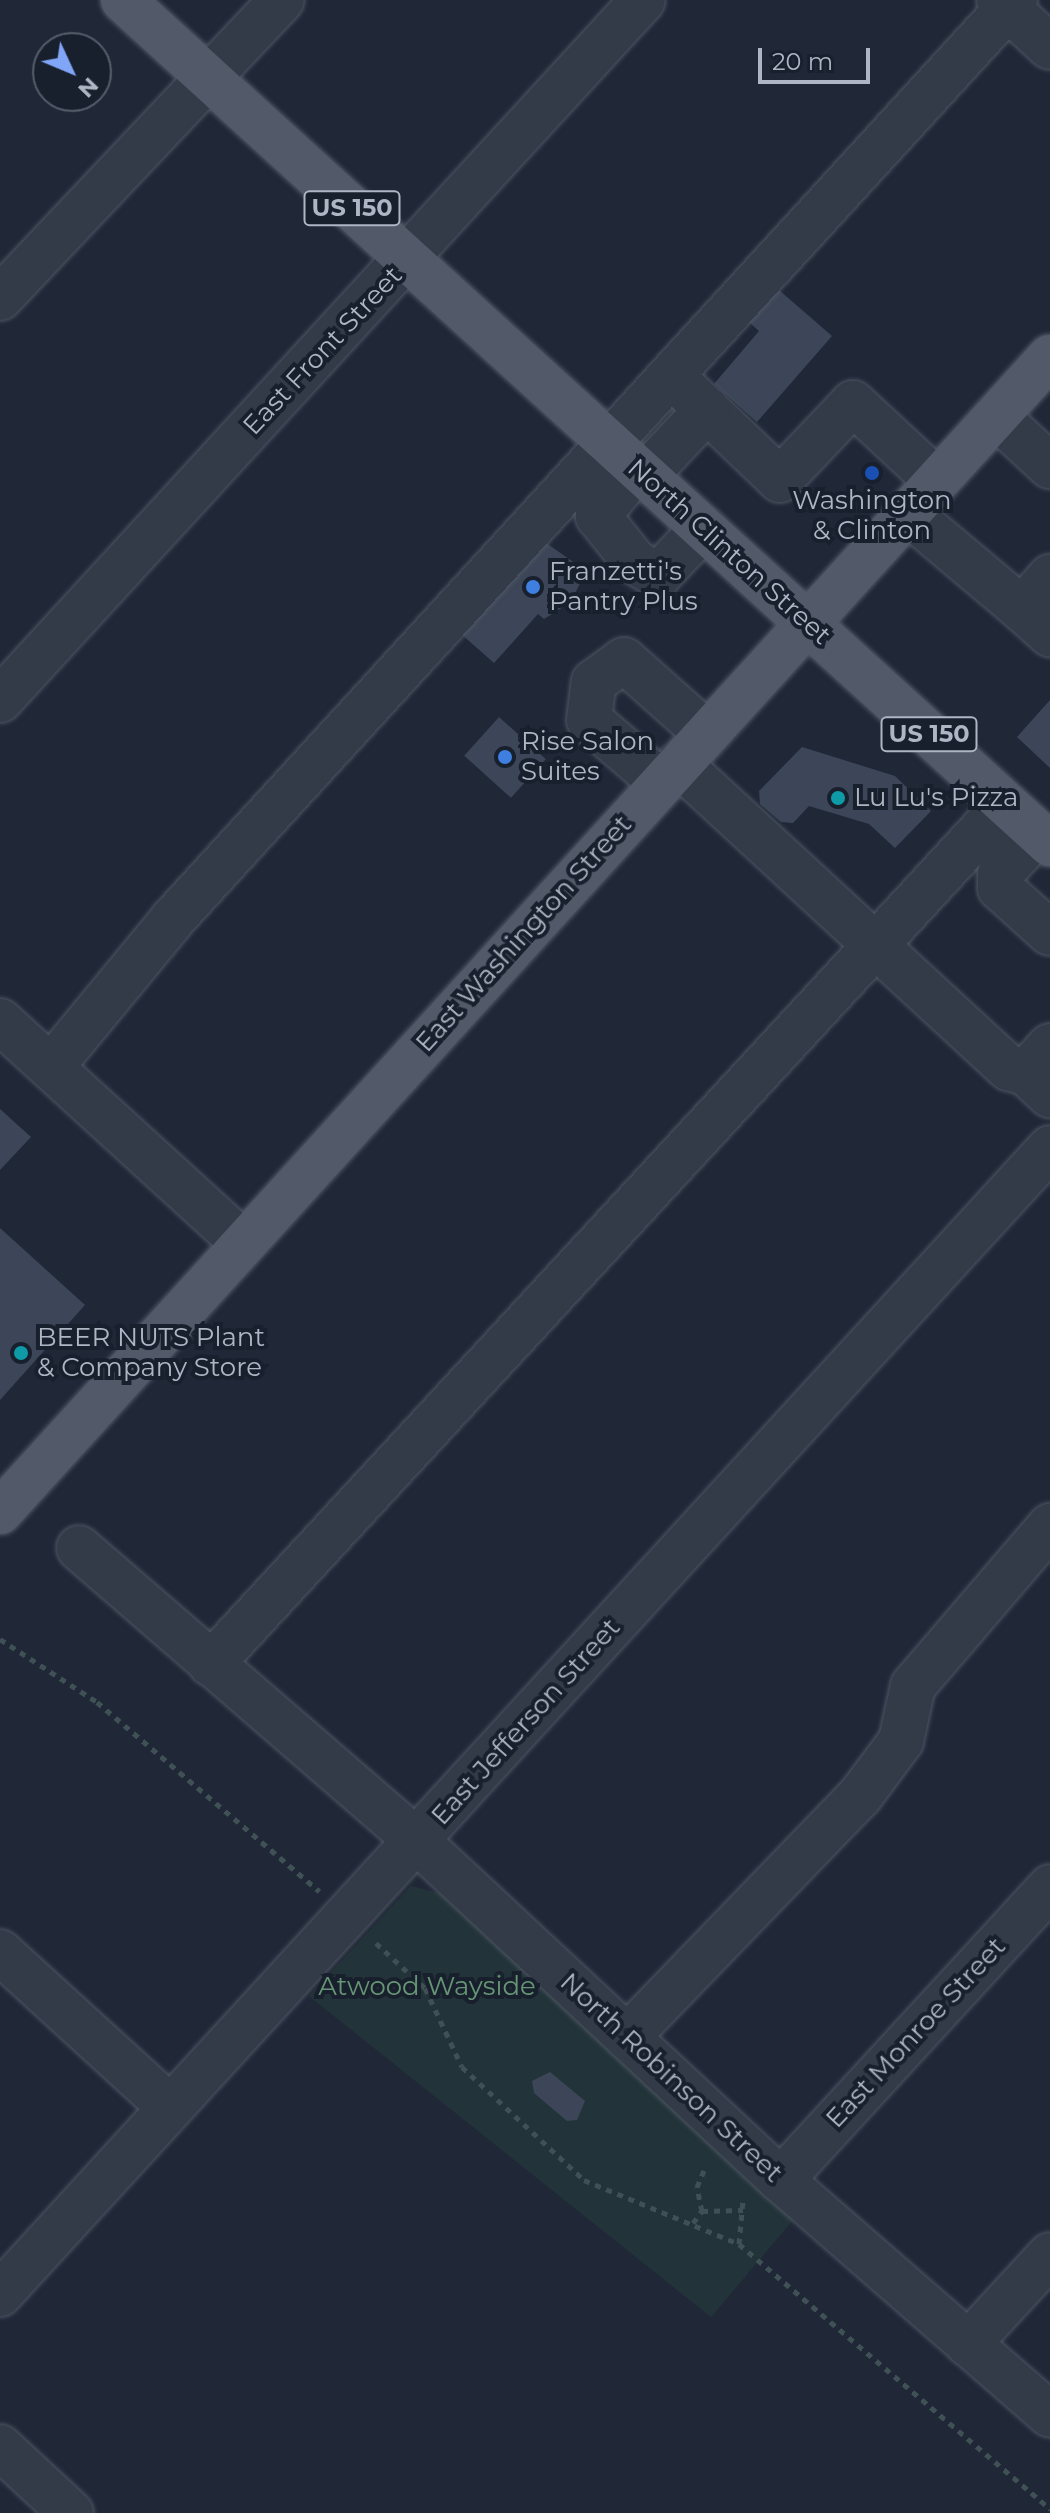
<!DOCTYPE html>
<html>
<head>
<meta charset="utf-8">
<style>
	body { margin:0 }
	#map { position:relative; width:1050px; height:2513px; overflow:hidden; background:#202838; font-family:Montserrat,sans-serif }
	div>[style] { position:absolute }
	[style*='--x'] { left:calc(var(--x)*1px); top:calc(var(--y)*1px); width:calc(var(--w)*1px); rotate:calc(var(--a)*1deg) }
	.green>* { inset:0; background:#223439 }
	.building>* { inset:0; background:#3c4658; transform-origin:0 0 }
	.path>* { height:5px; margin-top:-2.5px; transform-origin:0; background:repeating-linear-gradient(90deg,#405156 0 6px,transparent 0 12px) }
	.roads { filter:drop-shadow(0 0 2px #4e5563) drop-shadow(0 0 2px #4e5563) }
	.minor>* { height:44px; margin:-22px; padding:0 22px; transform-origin:22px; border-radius:22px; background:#343b48 }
	.major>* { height:44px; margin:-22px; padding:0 22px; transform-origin:22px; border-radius:22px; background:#525968 }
	.dots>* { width:22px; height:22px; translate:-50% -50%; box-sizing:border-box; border:4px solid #19202d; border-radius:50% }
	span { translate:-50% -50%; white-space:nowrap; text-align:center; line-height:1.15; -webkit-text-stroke:8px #19202d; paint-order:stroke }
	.shield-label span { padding:2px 6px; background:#19202d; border:2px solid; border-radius:6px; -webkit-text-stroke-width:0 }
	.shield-label { font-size:24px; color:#aeb5c5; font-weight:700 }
	.street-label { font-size:26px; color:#aeb5c5 }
	.poi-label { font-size:26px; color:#aeb5c5 }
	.left { translate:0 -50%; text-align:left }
	.park-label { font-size:26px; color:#669575 }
	.north { position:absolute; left:32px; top:32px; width:80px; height:80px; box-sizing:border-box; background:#19202d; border:2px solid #555c6a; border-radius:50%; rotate:134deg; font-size:22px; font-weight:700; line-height:32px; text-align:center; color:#aeb5c5 }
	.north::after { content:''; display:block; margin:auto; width:28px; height:36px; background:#81a5f7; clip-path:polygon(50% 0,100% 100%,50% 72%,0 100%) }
	.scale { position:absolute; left:758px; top:48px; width:112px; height:36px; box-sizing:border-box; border:4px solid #aeb5c5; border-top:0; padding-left:10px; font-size:24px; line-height:28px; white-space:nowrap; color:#aeb5c5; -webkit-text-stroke:6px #19202d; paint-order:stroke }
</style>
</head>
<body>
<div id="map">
	<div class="green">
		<i style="clip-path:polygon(411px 1886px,443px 1894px,800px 2212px,711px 2317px,309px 1996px)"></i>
	</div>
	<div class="building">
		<i style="clip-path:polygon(772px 284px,832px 336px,757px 422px,714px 384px,759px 331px,742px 316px)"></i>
		<i style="clip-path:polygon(535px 535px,586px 571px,571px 602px,544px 619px,538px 614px,494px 663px,451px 625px)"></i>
		<i style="clip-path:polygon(1050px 700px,1050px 768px,1017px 737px)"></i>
		<i style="left:499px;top:717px;width:63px;height:52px;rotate:42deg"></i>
		<i style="clip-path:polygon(802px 747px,895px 776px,931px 811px,895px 848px,869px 824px,809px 806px,793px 823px,781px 822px,760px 804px,759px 791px)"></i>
		<i style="clip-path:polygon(0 1109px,31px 1137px,0 1170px)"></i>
		<i style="clip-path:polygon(0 1228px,85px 1305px,0 1400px)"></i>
		<i style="clip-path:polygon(550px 2072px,585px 2101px,577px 2120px,567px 2121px,534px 2093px,532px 2081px)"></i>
	</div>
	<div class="path">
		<i style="--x:0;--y:1639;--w:116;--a:33"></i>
		<i style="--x:97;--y:1702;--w:292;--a:40.4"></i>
		<i style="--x:376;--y:1943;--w:67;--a:42.6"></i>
		<i style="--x:425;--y:1988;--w:87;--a:64.9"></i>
		<i style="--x:462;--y:2067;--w:166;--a:42.8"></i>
		<i style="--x:584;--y:2180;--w:168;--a:22.4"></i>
		<i style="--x:739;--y:2244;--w:409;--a:40.4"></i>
		<i style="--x:702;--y:2211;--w:41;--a:-1.4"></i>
		<i style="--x:693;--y:2223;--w:15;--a:-53"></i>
		<i style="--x:702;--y:2211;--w:25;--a:-102"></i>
		<i style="--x:697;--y:2187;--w:23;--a:-67"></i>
		<i style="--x:739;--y:2244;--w:43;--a:-84.7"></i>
	</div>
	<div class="roads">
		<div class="minor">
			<i style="--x:999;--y:0;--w:69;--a:42.7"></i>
			<i style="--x:0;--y:298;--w:410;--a:-46.6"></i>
			<i style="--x:707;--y:410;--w:101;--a:43.8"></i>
			<i style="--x:780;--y:480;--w:106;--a:-46.5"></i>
			<i style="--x:853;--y:403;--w:115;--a:42.9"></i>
			<i style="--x:996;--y:416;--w:74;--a:42.8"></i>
			<i style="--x:637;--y:468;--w:62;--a:129.1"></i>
			<i style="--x:598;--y:516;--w:59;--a:51.2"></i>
			<i style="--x:635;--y:562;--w:27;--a:31"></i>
			<i style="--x:658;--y:576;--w:66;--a:-46.8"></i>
			<i style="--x:645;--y:476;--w:91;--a:-46.8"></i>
			<i style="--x:707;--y:410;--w:30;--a:-136"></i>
			<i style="--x:908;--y:513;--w:149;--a:40.1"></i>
			<i style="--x:1022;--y:609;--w:43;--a:-48.8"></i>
			<i style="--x:1022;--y:609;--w:38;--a:42"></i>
			<i style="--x:0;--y:700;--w:950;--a:-47.43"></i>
			<i style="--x:679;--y:764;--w:449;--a:42.7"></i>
			<i style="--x:1009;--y:1068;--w:18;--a:16"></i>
			<i style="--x:662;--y:783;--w:96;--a:-139.2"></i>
			<i style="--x:589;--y:720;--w:38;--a:-83"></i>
			<i style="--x:594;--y:682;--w:37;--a:-36"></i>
			<i style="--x:624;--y:660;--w:111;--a:41.7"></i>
			<i style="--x:1038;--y:833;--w:56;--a:132.8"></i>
			<i style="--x:1000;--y:874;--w:14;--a:90"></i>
			<i style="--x:1000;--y:888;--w:67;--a:42"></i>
			<i style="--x:0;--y:1021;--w:328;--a:42.4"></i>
			<i style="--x:1050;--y:1046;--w:36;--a:132"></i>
			<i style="--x:1026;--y:1073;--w:33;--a:43"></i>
			<i style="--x:51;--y:1067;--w:190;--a:-50.5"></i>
			<i style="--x:172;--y:920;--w:1248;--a:-47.5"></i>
			<i style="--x:79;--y:1548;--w:447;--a:40.9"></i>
			<i style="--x:417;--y:1841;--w:497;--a:43"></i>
			<i style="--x:781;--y:2180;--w:357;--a:41.1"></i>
			<i style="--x:211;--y:1664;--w:1171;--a:-47.25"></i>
			<i style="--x:0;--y:1952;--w:230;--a:42.4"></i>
			<i style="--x:627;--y:2037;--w:335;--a:-46"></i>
			<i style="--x:860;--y:1796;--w:69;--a:-53.3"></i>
			<i style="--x:901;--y:1741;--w:56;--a:-77.7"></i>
			<i style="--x:913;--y:1686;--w:211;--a:-49.4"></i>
			<i style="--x:781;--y:2180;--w:398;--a:-47.4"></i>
			<i style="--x:0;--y:2294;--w:1554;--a:-47.5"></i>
			<i style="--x:968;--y:2344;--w:121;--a:-47.3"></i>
			<i style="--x:0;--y:2447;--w:97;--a:42.9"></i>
		</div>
		<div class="major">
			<i style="--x:123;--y:0;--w:1254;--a:42.32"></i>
			<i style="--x:0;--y:1512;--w:1561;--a:-47.73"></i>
		</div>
	</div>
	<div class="dots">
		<i style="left:872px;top:473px;background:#1a4fb4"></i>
		<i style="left:533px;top:587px;background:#3f7fe0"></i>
		<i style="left:505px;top:757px;background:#3f7fe0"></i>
		<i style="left:838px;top:798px;background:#0f9aa8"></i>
		<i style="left:21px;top:1353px;background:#0f9aa8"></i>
	</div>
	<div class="shield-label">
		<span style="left:352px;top:208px">US 150</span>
		<span style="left:929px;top:734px">US 150</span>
	</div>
	<div class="street-label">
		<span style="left:323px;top:351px;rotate:-47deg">East Front Street</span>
		<span style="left:729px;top:552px;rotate:42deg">North Clinton Street</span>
		<span style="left:524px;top:934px;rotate:-48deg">East Washington Street</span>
		<span style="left:526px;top:1722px;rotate:-48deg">East Jefferson Street</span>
		<span style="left:916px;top:2033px;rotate:-47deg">East Monroe Street</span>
		<span style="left:671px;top:2078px;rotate:43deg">North Robinson Street</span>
	</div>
	<div class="poi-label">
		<span style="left:872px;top:516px">Washington<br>&amp; Clinton</span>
		<span class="left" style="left:549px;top:587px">Franzetti's<br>Pantry Plus</span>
		<span class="left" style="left:521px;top:757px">Rise Salon<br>Suites</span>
		<span class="left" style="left:854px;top:798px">Lu Lu's Pizza</span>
		<span class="left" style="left:37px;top:1353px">BEER NUTS Plant<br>&amp; Company Store</span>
	</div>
	<div class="park-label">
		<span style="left:427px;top:1987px">Atwood Wayside</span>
	</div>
	<div class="north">N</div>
	<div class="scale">20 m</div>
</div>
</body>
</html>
